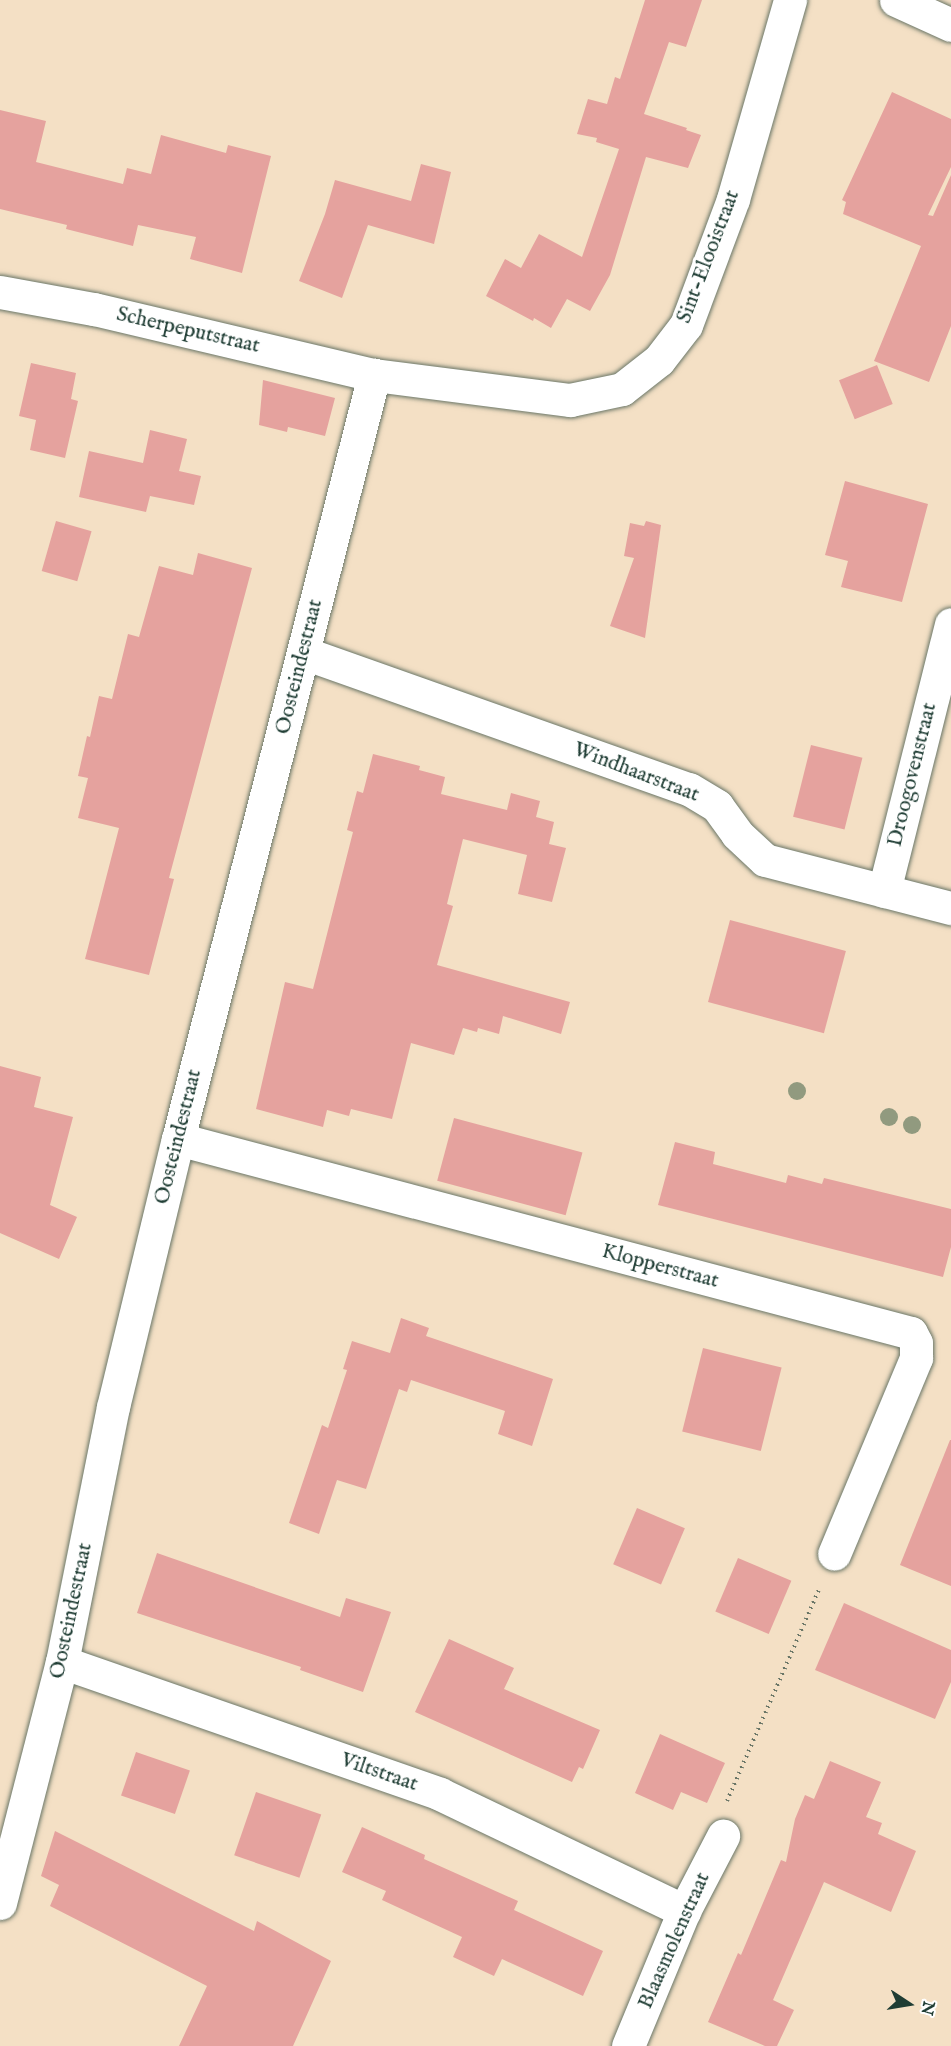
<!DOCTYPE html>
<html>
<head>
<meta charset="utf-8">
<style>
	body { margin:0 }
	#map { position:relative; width:951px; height:2046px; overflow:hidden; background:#f4e0c5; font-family:"IM FELL English",serif }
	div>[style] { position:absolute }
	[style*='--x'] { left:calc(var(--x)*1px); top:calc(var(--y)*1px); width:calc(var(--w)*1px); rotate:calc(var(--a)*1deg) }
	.building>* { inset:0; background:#e5a29e; transform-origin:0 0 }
	.path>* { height:4px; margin-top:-2px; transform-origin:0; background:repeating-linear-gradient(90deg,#6a7667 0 1.5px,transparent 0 6px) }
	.roads { filter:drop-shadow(0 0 2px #6a7667) drop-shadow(0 0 2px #6a7667) }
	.minor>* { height:33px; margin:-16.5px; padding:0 16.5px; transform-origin:16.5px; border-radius:16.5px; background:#fff }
	.trees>* { width:18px; height:18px; margin:-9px; border-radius:50%; background:#919a7f }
	span { translate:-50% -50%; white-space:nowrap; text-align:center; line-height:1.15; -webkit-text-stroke:6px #fff; paint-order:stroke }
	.street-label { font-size:21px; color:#1f3d34 }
	.north { position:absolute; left:879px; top:1974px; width:60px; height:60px; -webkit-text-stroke:4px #fff; paint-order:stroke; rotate:102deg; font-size:16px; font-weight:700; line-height:24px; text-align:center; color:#1f3d34 }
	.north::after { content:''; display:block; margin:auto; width:21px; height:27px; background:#1f3d34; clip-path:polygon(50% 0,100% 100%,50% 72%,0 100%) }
</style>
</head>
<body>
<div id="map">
	<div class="building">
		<i style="clip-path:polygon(645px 0,702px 0,686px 47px,669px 42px,644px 114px,687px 128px,686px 130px,701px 135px,688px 168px,646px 157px,610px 275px,590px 311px,567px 299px,551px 328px,534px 318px,533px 321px,486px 296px,505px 259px,521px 268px,539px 234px,582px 257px,619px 149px,596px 142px,597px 138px,577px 134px,588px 99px,607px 104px,615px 77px,620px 79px)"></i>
		<i style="clip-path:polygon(892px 92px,951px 119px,951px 167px,928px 215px,933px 216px,951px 175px,951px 326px,929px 382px,874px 361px,921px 246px,843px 214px,846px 202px,842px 200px)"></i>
		<i style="clip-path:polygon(0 110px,46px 121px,36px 162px,123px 184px,127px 168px,151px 174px,161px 135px,226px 153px,228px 145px,271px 156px,242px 273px,190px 259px,196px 237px,138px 225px,133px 246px,66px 229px,67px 225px,0 209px)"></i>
		<i style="clip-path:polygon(421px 164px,451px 172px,434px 244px,368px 225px,342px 298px,299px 281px,325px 214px,335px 180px,411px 201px)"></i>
		<i style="clip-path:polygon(31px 363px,76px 373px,71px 399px,78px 401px,65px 458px,30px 450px,36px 420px,19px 416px)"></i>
		<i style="left:877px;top:365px;width:42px;height:41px;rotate:68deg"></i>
		<i style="clip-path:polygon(263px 380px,335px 398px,325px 436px,288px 427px,287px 432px,259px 425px)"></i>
		<i style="clip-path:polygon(150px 430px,187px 439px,179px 471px,201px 476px,194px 505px,150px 496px,146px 512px,79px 497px,89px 451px,143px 463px)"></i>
		<i style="clip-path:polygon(845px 481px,928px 504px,902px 602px,841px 587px,848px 561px,825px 555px)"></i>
		<i style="left:56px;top:521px;width:37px;height:52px;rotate:16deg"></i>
		<i style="clip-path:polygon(646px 521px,661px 525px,645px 638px,610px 626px,634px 558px,624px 556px,630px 523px,644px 526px)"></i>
		<i style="clip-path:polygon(198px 553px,252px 568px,169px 878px,174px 879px,149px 975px,85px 959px,119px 828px,78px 818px,88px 778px,78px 776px,87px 736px,90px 737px,99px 696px,112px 699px,128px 634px,139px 637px,159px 566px,193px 575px)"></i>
		<i style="left:811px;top:745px;width:53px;height:74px;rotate:14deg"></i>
		<i style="clip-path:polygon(373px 754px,420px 766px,419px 770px,445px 777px,441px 794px,507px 810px,511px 793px,540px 801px,536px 817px,554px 822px,549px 844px,566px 848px,552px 902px,518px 894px,527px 855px,463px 839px,447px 904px,453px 906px,437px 965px,570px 1002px,561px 1034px,503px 1016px,499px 1034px,478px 1028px,477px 1032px,463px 1028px,454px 1055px,411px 1043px,392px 1119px,351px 1109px,349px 1116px,327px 1110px,323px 1127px,256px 1109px,285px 982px,313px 989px,353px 832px,347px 830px,357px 791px,363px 793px)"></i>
		<i style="left:730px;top:920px;width:120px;height:85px;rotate:15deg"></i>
		<i style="clip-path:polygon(0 1066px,41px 1077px,34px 1107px,73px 1117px,50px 1205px,77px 1217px,59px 1259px,0 1233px)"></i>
		<i style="left:454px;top:1118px;width:133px;height:65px;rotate:15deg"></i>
		<i style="clip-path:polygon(675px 1142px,715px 1152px,713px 1164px,786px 1183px,788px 1175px,822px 1184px,824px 1178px,951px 1209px,951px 1247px,943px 1277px,658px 1205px)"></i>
		<i style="clip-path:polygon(401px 1318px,429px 1328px,426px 1336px,553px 1379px,532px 1446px,498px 1434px,505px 1411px,411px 1380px,407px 1392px,399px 1389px,366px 1489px,337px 1480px,319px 1534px,289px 1523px,322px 1425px,328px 1428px,347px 1370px,343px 1369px,352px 1341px,390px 1353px)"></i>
		<i style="left:703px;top:1348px;width:81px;height:86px;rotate:14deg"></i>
		<i style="clip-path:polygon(950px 1440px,951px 1440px,951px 1586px,900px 1565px)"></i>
		<i style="left:637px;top:1508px;width:52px;height:61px;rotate:23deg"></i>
		<i style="clip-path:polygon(157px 1553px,340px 1617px,346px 1598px,391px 1612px,363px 1692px,300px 1670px,301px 1667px,137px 1613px)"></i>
		<i style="left:738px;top:1558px;width:58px;height:58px;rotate:23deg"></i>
		<i style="clip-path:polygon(844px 1603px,951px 1650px,951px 1682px,935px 1719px,815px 1670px)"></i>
		<i style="clip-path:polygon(449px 1639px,514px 1668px,504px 1689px,600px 1730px,583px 1769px,579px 1767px,572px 1782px,415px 1712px)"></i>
		<i style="clip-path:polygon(660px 1734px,725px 1763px,707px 1803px,681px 1792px,673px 1810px,635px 1793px)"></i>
		<i style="left:136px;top:1752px;width:57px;height:46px;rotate:19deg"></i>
		<i style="clip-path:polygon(830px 1761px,881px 1782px,866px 1817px,882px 1823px,878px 1834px,916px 1851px,891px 1912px,824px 1882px,773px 2000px,794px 2010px,777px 2046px,765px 2046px,708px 2022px,738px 1953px,741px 1955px,781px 1860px,786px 1862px,795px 1819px,805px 1795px,814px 1799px)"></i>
		<i style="left:256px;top:1792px;width:69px;height:67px;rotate:19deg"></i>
		<i style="clip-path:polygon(362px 1827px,425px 1855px,424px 1859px,518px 1901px,514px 1910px,603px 1951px,583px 1996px,502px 1959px,494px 1976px,453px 1957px,462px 1937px,382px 1900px,386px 1891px,342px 1872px)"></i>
		<i style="clip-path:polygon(55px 1831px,254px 1931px,257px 1921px,331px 1961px,293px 2046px,179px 2046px,207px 1986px,50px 1906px,59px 1885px,41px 1876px)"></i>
	</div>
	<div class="path">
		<i style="--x:727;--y:1801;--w:233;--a:-66.5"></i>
	</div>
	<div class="roads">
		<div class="minor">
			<i style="--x:896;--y:0;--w:60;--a:24.4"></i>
			<i style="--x:0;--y:292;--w:96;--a:10.3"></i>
			<i style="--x:94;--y:309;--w:288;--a:13.3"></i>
			<i style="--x:374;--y:375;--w:198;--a:7.3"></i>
			<i style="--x:570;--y:400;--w:53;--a:-11.9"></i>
			<i style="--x:622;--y:389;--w:47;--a:-38.1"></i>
			<i style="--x:659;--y:360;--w:44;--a:-52.4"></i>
			<i style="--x:686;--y:325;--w:134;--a:-69.5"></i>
			<i style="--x:733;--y:199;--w:207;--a:-74"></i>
			<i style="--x:304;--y:653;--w:408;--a:19.5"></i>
			<i style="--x:689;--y:789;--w:33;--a:31"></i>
			<i style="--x:717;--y:806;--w:34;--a:54"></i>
			<i style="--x:737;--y:834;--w:38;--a:43"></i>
			<i style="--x:765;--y:860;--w:192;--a:14.5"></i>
			<i style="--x:884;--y:891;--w:275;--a:-75.9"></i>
			<i style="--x:178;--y:1139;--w:758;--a:14.82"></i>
			<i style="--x:911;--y:1333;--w:11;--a:63"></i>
			<i style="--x:916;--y:1343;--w:15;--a:90"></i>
			<i style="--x:916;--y:1358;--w:212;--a:112.7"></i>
			<i style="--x:62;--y:1662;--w:400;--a:19.2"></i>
			<i style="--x:440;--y:1794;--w:271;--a:25.6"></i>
			<i style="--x:0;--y:1903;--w:249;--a:-75.6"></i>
			<i style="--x:62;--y:1662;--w:260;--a:-78.7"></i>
			<i style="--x:113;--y:1407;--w:276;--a:-76.4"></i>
			<i style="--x:178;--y:1139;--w:789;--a:-75.61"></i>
			<i style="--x:628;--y:2046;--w:146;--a:-67.5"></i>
			<i style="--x:684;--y:1911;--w:85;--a:-62.5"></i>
		</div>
	</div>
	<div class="trees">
		<i style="left:797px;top:1091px"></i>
		<i style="left:889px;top:1117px"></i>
		<i style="left:912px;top:1125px"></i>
	</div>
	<div class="street-label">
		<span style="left:709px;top:257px;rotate:-69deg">Sint-Elooistraat</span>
		<span style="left:188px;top:331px;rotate:13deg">Scherpeputstraat</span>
		<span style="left:300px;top:667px;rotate:-76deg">Oosteindestraat</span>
		<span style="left:636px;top:773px;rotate:21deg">Windhaarstraat</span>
		<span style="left:913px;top:775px;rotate:-76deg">Droogovenstraat</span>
		<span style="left:179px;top:1137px;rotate:-76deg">Oosteindestraat</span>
		<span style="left:660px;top:1267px;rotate:15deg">Klopperstraat</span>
		<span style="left:72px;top:1611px;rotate:-78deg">Oosteindestraat</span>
		<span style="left:379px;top:1773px;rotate:19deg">Viltstraat</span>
		<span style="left:675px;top:1941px;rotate:-66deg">Blaasmolenstraat</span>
	</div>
	<div class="north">N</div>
</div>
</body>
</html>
